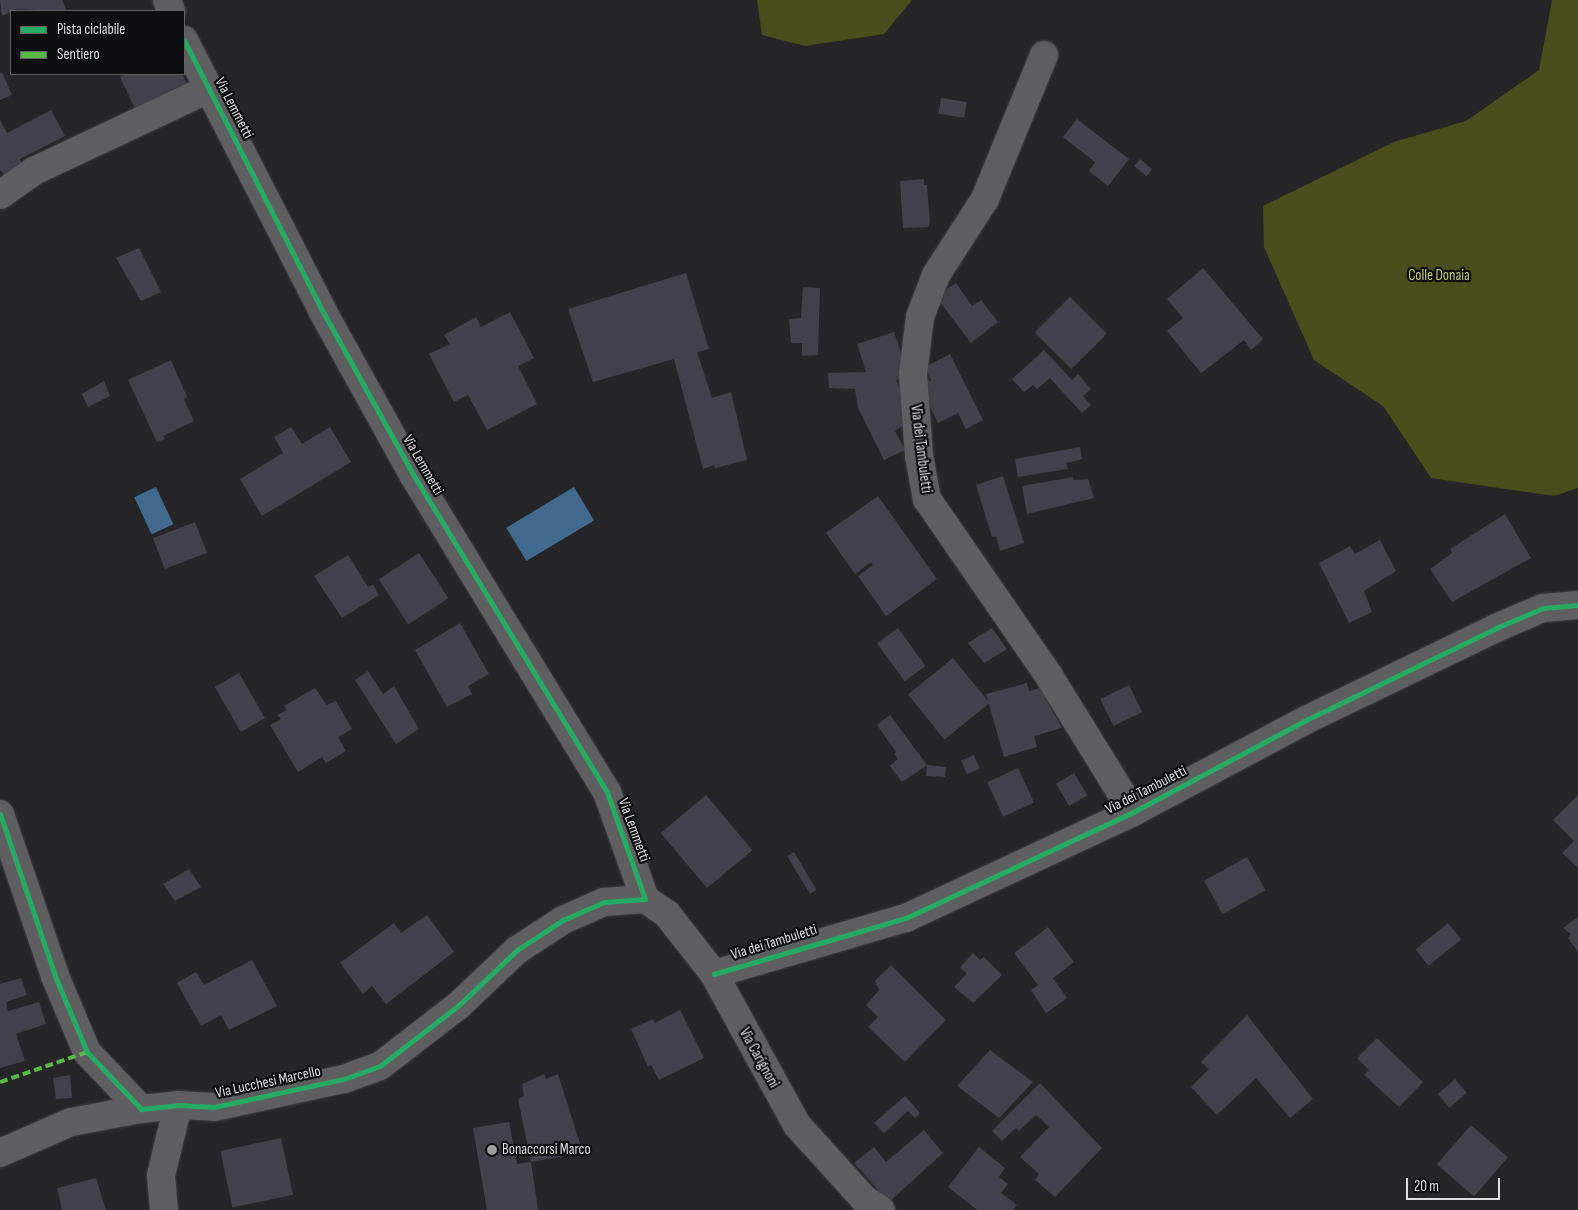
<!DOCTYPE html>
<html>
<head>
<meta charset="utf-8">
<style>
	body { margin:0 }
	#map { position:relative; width:1578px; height:1210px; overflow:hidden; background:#262628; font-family:"Sofia Sans Condensed",sans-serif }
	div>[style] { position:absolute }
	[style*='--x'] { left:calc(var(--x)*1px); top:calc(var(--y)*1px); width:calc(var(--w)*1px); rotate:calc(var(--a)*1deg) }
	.forest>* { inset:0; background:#4a4d1c }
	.water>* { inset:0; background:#426a8e; transform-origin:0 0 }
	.building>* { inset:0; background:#42424c; transform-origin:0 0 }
	.roads { filter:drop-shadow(0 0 1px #414143) drop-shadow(0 0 1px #414143) }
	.street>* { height:28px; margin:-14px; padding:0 14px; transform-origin:14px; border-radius:14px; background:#5f5f61 }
	.secondary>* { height:28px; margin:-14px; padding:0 14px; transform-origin:14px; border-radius:14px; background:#5f5f61 }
	.quiet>* { height:4px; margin-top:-2px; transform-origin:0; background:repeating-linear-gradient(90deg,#58b947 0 8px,transparent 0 12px) }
	.cycleway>* { height:5px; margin:-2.5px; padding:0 2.5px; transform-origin:2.5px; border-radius:2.5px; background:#26ab63 }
	.dots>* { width:14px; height:14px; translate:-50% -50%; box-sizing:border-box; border:2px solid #0e0f10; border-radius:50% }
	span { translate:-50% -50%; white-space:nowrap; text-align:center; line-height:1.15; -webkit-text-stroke:4.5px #0e0f10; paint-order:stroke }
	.street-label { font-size:15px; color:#dfdfe2 }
	.park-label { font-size:15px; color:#c6cb76 }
	.poi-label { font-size:15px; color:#dfdfe2 }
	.left { translate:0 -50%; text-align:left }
	.legend { position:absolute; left:10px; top:10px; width:175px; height:65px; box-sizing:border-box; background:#0e0f10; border:1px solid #626264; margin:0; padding:6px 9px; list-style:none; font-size:15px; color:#dfdfe2 }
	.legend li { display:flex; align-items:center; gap:10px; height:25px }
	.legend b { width:25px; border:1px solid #626264 }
	.scale { position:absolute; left:1406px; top:1178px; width:94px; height:22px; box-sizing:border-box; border:2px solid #dfdfe2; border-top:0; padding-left:6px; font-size:15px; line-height:18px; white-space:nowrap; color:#dfdfe2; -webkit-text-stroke:4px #0e0f10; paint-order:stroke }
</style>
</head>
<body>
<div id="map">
	<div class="forest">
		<i style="clip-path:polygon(757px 0,912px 0,884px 34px,805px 46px,762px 35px)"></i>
		<i style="clip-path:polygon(1552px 0,1578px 0,1578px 488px,1554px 496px,1431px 478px,1383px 406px,1314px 360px,1264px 247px,1263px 206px,1394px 142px,1466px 121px,1539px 70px)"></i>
	</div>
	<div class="water">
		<i style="left:156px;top:487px;width:41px;height:24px;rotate:65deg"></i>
		<i style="left:574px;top:487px;width:39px;height:79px;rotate:59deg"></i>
	</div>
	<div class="building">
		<i style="clip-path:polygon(0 0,62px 0,67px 11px,17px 9px,2px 16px)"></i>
		<i style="clip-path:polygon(2px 72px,12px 95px,0 100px,0 73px)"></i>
		<i style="clip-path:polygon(128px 74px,182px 74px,189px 89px,137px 113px,120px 77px)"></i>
		<i style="left:941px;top:98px;width:26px;height:16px;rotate:9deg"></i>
		<i style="clip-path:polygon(51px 110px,65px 136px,20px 159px,24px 168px,6px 177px,0 170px,0 120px,7px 133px)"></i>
		<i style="clip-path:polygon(1077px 119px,1129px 159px,1108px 186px,1089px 171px,1095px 162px,1063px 137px)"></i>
		<i style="left:1140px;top:159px;width:16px;height:9px;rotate:40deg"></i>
		<i style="clip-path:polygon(924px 179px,924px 185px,927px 185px,930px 222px,928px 227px,903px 228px,900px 181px)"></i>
		<i style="clip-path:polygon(139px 248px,161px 292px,141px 301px,116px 258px)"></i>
		<i style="clip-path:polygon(1203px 268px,1263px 339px,1251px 350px,1244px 340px,1201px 373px,1167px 331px,1183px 318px,1167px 299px)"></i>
		<i style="clip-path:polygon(686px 273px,709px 349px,697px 352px,712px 398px,731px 392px,747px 460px,715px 468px,714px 465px,703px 469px,674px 359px,593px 382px,568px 309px)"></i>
		<i style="clip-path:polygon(956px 283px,972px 306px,981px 300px,998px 322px,971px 343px,936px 297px)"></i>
		<i style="clip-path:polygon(803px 287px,820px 288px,818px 355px,802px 356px,802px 343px,791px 343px,789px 319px,801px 318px)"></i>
		<i style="left:1070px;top:297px;width:52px;height:50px;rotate:45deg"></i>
		<i style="clip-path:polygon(510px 312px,534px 358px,518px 366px,537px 404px,487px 430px,468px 395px,454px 402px,429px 354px,450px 344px,444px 335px,476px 317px,481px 327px)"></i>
		<i style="clip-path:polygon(894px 332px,909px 376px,896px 380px,899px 387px,905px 385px,905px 424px,895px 431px,905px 450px,884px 460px,858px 408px,855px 389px,829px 388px,828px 373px,866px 372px,857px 344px)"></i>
		<i style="clip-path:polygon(1044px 350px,1072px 380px,1078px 374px,1091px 389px,1083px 396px,1091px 405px,1082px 413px,1050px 378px,1037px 389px,1033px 385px,1024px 392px,1012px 379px)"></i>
		<i style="clip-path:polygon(950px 354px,983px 420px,966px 429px,958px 413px,938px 423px,920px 386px,931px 380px,925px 367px)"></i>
		<i style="clip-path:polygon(171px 360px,187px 397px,184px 399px,194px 421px,163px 436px,165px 439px,157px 442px,128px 380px)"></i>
		<i style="clip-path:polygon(104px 381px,110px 396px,88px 407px,82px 394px)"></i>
		<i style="clip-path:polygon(291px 427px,302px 444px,330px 427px,351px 462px,262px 516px,240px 479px,283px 453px,274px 437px)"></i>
		<i style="clip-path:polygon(1080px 447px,1082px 459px,1066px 463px,1068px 469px,1018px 477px,1015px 459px)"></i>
		<i style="clip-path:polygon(1003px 476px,1024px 543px,1000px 551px,996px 536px,992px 537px,976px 485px)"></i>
		<i style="clip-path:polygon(1073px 477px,1074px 480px,1088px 479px,1094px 498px,1027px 514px,1022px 486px)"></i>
		<i style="clip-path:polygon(878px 496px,937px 579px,886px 616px,858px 576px,873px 565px,871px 562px,855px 574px,826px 533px)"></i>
		<i style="clip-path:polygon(1505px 514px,1531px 558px,1452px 602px,1430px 569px,1452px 553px,1450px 549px)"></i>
		<i style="left:195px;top:522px;width:33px;height:45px;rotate:69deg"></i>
		<i style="clip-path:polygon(1380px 540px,1396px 571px,1364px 591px,1372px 612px,1349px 623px,1319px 563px,1350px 546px,1355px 554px)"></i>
		<i style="left:419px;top:553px;width:54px;height:48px;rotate:57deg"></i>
		<i style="clip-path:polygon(348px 555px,368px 587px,373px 584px,379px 595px,342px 618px,314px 576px)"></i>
		<i style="clip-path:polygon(460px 623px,489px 674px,468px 686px,472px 694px,447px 707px,415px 650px)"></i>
		<i style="left:898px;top:628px;width:47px;height:26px;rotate:54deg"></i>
		<i style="clip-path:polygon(992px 628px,1007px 649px,984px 663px,968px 643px)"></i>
		<i style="left:953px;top:658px;width:58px;height:58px;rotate:51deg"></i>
		<i style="clip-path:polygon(368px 671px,383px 694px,394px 686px,419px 729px,396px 744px,355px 680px)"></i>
		<i style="left:239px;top:673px;width:52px;height:28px;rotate:60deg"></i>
		<i style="clip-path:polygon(1027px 683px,1029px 691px,1040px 688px,1062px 728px,1034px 736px,1037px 747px,1004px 757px,986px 694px)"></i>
		<i style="left:1129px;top:685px;width:30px;height:32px;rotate:64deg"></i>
		<i style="clip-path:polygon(315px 688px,327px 705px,336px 701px,352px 729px,338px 737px,346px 751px,326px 763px,322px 757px,298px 772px,270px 725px,281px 719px,277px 715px,287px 710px,284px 706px)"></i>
		<i style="clip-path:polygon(890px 715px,927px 765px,946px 767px,945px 777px,926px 776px,927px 765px,902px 782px,890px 766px,898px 759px,894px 754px,896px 752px,877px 725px)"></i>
		<i style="left:974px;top:755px;width:15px;height:14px;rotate:67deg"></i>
		<i style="left:1018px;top:768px;width:38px;height:34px;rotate:65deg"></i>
		<i style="left:1074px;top:773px;width:26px;height:21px;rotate:59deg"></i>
		<i style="left:706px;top:795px;width:72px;height:59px;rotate:50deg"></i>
		<i style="clip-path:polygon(1578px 795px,1578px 868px,1562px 853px,1574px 841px,1553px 820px)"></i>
		<i style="left:794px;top:852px;width:44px;height:8px;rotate:59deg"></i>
		<i style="left:1247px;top:857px;width:38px;height:49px;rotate:61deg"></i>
		<i style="clip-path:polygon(189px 869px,201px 887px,175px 901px,163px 884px)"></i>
		<i style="clip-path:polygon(427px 915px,454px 952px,386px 1004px,372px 986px,363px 994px,340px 963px,394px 923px,401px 933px)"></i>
		<i style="clip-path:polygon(1578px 917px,1578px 952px,1568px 938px,1571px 934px,1563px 928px)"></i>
		<i style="left:1448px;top:923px;width:21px;height:42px;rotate:51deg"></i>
		<i style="clip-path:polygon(1048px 927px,1074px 962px,1053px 978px,1067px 998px,1046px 1013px,1031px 990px,1038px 985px,1014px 953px)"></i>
		<i style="clip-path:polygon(973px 953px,980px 960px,984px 957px,1002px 975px,973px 1003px,954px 987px,967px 973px,960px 968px)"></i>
		<i style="clip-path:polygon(252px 960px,277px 1006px,229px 1030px,221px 1015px,201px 1026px,177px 983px,196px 972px,204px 985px)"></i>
		<i style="clip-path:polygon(891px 965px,946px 1020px,905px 1062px,868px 1027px,878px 1017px,866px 1005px,879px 990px,875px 981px)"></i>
		<i style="clip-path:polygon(21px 978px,27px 995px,6px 1002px,8px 1011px,39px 1002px,46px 1024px,16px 1034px,25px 1061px,0 1068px,0 984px)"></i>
		<i style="clip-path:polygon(680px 1010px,704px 1058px,659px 1080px,651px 1065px,648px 1067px,631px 1029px,653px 1019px,655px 1023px)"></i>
		<i style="clip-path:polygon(1247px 1015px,1313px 1099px,1290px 1118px,1256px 1078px,1217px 1115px,1191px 1087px,1209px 1069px,1201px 1062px)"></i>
		<i style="clip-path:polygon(1377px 1038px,1423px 1082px,1399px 1107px,1364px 1075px,1369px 1070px,1357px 1058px)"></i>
		<i style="clip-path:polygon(990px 1050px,1033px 1082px,999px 1118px,957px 1086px)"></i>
		<i style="clip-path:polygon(544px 1074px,546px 1079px,558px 1074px,583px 1153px,531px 1162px,518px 1099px,524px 1096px,522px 1084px)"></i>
		<i style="clip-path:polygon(70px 1075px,72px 1098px,56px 1099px,53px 1078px)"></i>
		<i style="left:1455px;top:1079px;width:18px;height:23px;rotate:49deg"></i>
		<i style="clip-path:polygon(1040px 1083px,1102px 1148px,1055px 1197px,1035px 1180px,1039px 1174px,1020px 1157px,1049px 1127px,1036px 1115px,1019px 1131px,1016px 1128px,1002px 1141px,992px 1131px)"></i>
		<i style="clip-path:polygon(905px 1096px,920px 1113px,915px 1118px,908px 1111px,884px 1133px,874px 1123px)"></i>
		<i style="clip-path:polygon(509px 1122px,517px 1164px,531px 1162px,538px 1210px,487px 1210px,473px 1128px)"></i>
		<i style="left:1471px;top:1125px;width:49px;height:52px;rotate:41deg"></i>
		<i style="clip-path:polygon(924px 1130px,943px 1153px,889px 1202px,854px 1163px,874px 1147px,886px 1162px)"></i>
		<i style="left:281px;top:1138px;width:58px;height:62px;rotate:78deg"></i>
		<i style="clip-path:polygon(979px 1147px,1005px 1168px,999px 1177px,1008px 1184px,1001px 1193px,1017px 1205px,1013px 1210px,977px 1210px,948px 1187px)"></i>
		<i style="clip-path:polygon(96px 1178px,106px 1210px,62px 1210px,57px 1188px)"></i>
	</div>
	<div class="roads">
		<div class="street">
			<i style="--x:167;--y:0;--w:12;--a:70"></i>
			<i style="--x:184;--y:40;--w:305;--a:62.9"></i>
			<i style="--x:323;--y:312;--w:188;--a:61"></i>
			<i style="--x:414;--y:476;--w:370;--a:58.6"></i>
			<i style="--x:607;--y:792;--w:114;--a:70.4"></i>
			<i style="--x:1044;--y:55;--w:156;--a:112.3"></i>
			<i style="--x:985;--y:199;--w:90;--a:122.8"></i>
			<i style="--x:936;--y:275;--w:45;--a:110.9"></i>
			<i style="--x:920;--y:317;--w:57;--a:97"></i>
			<i style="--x:913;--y:374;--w:82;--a:85.8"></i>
			<i style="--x:919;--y:456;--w:44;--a:79.5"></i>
			<i style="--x:927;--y:499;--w:215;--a:55.4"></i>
			<i style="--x:1049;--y:676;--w:160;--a:58.3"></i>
			<i style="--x:0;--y:195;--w:42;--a:-35.2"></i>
			<i style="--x:34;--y:171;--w:195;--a:-25.2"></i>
			<i style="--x:714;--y:974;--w:200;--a:-16.3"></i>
			<i style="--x:906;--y:918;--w:251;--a:-25"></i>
			<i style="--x:1133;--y:812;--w:196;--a:-28"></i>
			<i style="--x:1306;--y:720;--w:211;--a:-25.8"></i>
			<i style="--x:1496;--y:628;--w:51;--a:-23.1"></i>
			<i style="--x:1543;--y:608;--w:35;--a:-5"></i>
			<i style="--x:0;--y:1153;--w:77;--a:-23.6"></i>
			<i style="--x:71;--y:1122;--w:71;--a:-10.5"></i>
			<i style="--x:164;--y:1210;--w:35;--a:-95"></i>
			<i style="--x:161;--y:1175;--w:72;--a:-76.3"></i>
		</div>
		<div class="secondary">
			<i style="--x:0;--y:814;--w:171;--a:71.2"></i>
			<i style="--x:55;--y:976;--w:82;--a:67.2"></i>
			<i style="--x:87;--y:1052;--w:79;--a:46.5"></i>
			<i style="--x:141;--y:1109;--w:37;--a:-6"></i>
			<i style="--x:178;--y:1105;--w:36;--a:3"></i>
			<i style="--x:214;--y:1107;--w:133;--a:-12.2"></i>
			<i style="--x:344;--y:1079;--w:38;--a:-20"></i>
			<i style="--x:380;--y:1066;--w:100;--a:-37.7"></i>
			<i style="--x:459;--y:1005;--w:80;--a:-43.5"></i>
			<i style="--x:517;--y:950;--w:55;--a:-33.1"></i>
			<i style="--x:563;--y:920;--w:45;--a:-23.7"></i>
			<i style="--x:604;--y:902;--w:41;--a:-4.2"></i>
			<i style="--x:645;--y:899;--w:27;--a:34"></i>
			<i style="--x:667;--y:914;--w:76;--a:51.9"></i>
			<i style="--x:714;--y:974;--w:172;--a:61.2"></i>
			<i style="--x:797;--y:1125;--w:100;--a:47.8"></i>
			<i style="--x:864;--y:1199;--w:20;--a:33"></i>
		</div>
	</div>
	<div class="quiet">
		<i style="--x:0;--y:1082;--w:92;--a:-19"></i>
	</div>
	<div class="cycleway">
		<i style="--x:0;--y:814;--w:171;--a:71.2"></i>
		<i style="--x:55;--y:976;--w:82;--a:67.2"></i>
		<i style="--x:87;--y:1052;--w:79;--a:46.5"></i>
		<i style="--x:141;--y:1109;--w:37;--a:-6"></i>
		<i style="--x:178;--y:1105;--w:36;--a:3"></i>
		<i style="--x:214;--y:1107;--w:133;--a:-12.2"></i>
		<i style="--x:344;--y:1079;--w:38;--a:-20"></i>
		<i style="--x:380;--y:1066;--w:100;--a:-37.7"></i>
		<i style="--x:459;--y:1005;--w:80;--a:-43.5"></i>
		<i style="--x:517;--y:950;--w:55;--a:-33.1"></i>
		<i style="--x:563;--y:920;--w:45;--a:-23.7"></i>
		<i style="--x:604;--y:902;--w:41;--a:-4.2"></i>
		<i style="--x:645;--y:899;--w:114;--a:-109.6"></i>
		<i style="--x:607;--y:792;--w:370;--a:-121.4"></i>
		<i style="--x:414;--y:476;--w:188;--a:-119"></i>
		<i style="--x:323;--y:312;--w:305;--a:-117.1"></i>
		<i style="--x:714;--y:974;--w:200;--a:-16.3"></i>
		<i style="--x:906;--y:918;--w:251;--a:-25"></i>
		<i style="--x:1133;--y:812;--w:196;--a:-28"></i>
		<i style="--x:1306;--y:720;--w:211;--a:-25.8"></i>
		<i style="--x:1496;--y:628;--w:51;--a:-23.1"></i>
		<i style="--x:1543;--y:608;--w:35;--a:-5"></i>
	</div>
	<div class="dots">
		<i style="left:492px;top:1150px;background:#9e9ea1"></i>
	</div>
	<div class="street-label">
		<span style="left:234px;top:108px;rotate:63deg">Via Lemmetti</span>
		<span style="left:921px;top:449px;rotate:83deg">Via dei Tambuletti</span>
		<span style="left:423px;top:465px;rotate:60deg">Via Lemmetti</span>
		<span style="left:1146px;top:790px;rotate:-27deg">Via dei Tambuletti</span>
		<span style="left:634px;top:830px;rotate:70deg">Via Lemmetti</span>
		<span style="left:774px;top:942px;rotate:-17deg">Via dei Tambuletti</span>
		<span style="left:759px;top:1058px;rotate:61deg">Via Carignoni</span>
		<span style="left:268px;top:1082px;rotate:-12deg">Via Lucchesi Marcello</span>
	</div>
	<div class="park-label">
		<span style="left:1439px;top:276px">Colle Donaia</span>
	</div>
	<div class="poi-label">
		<span class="left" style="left:502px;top:1150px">Bonaccorsi Marco</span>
	</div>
	<ul class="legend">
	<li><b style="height:6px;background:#26ab63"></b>Pista ciclabile</li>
	<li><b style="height:6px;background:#58b947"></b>Sentiero</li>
	</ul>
	<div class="scale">20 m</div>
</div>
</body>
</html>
